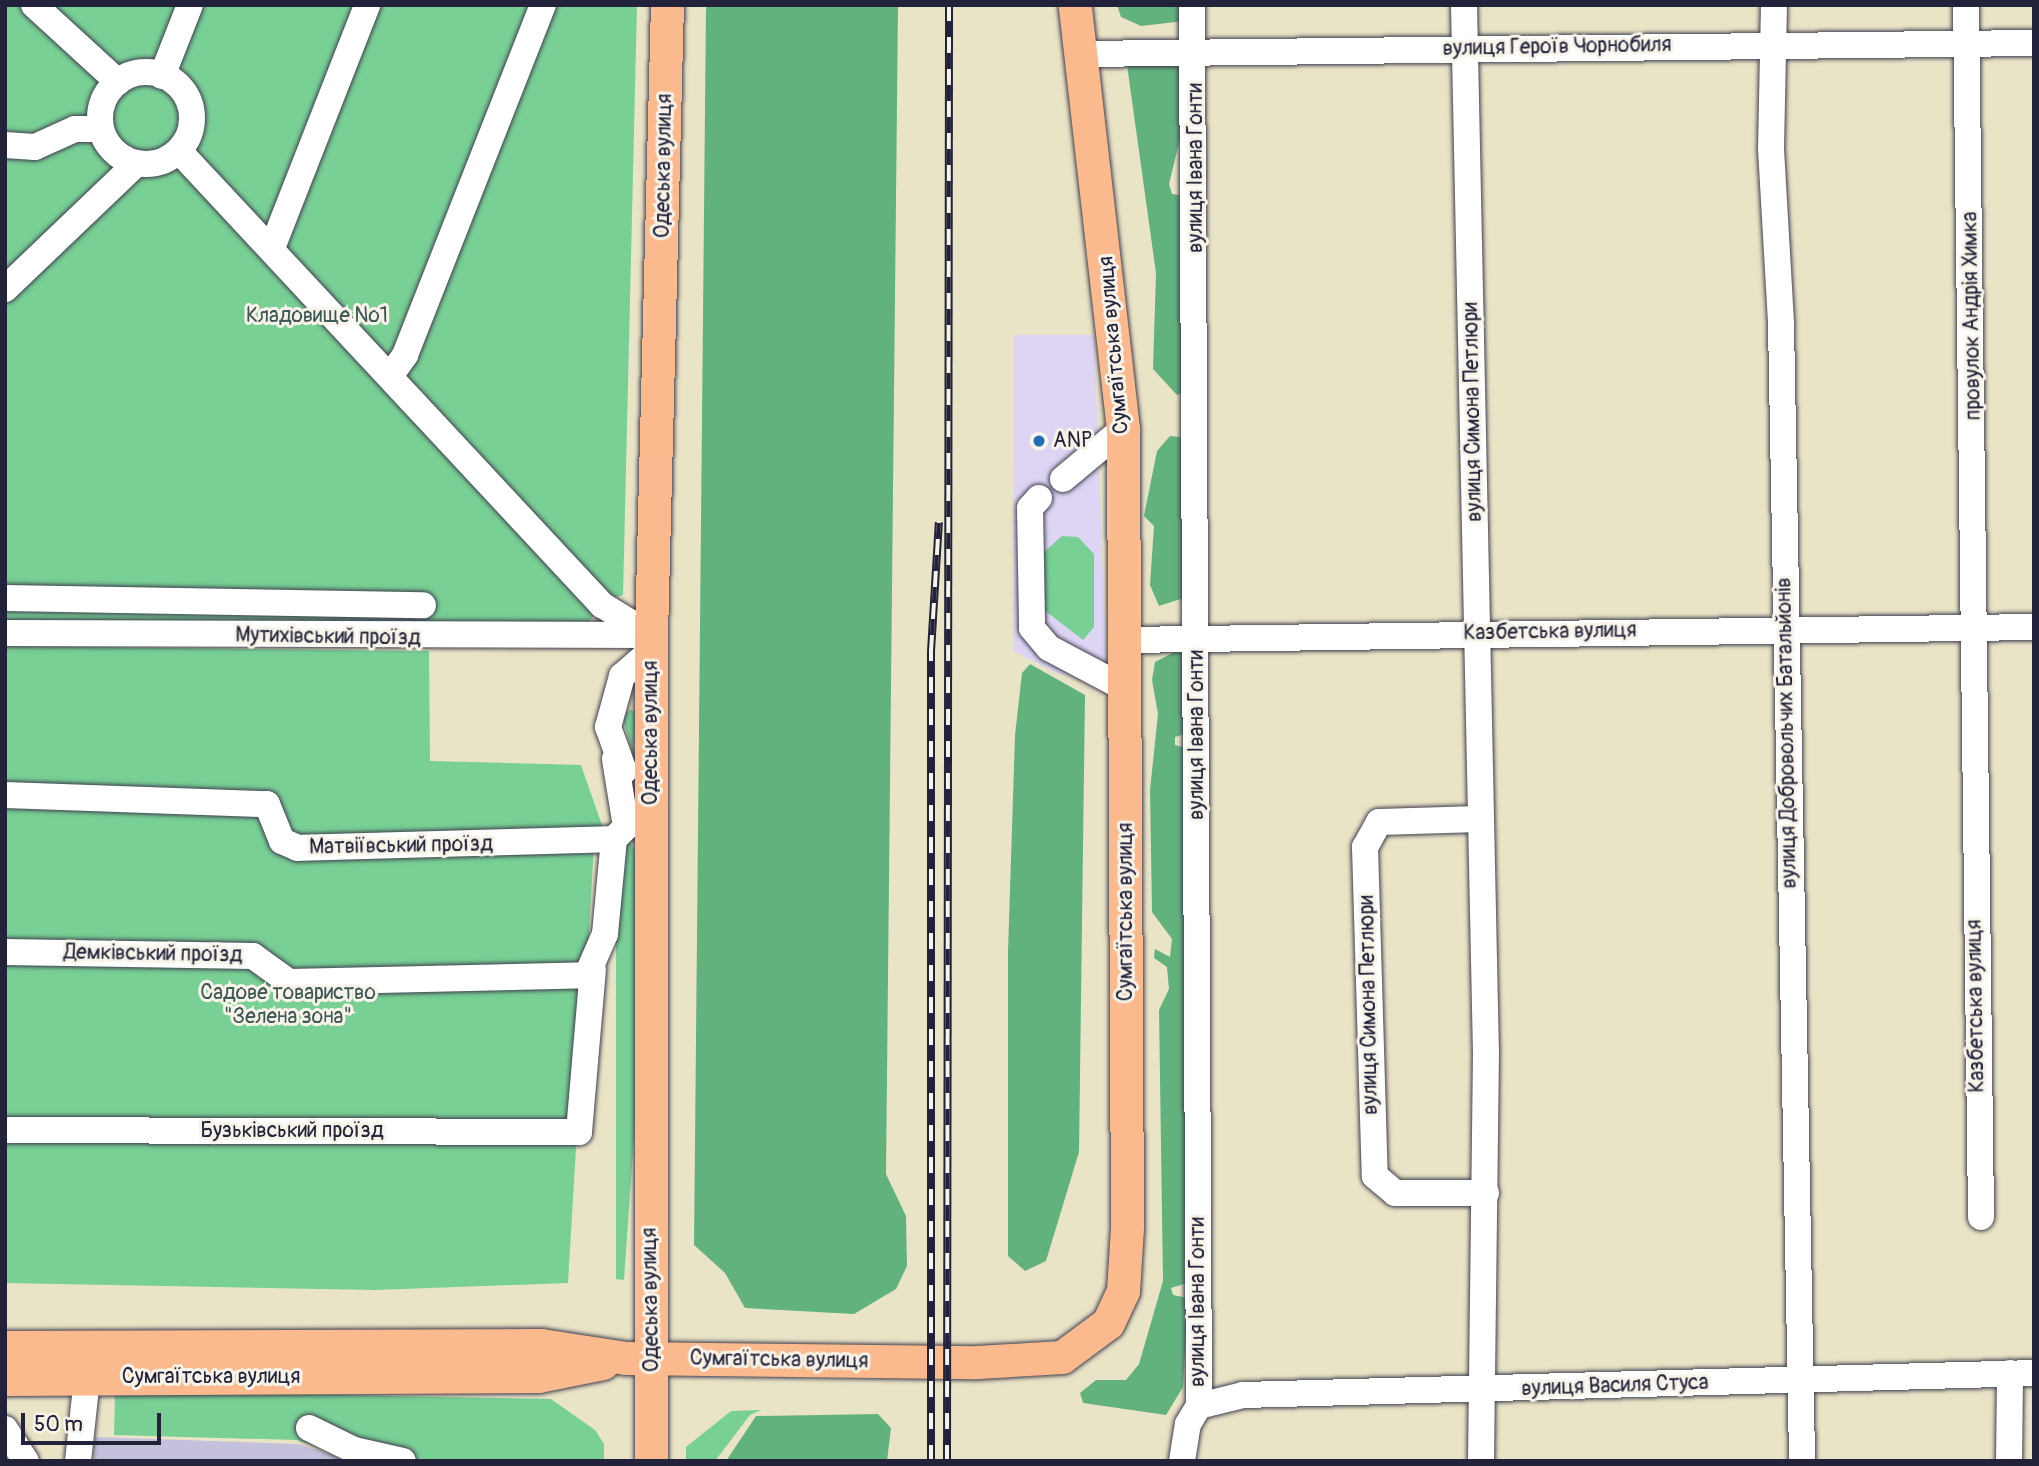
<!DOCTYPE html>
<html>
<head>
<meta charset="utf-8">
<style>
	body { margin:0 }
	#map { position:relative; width:2039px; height:1466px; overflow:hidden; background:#eae4c6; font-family:Pangolin,sans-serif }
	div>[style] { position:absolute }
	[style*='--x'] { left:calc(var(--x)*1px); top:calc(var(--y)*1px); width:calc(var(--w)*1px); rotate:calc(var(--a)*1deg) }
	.built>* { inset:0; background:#ded5f5 }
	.industrial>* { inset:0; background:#c3c1db }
	.green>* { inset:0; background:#78d095 }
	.forest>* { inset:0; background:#62b27e }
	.roads { filter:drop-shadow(0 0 2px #403f50) drop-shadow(0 0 2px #403f50) }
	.minor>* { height:26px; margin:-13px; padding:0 13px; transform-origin:13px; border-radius:13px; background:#fff }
	.minor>.ring { margin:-13px; padding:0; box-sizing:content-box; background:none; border:26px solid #fff; border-radius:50% }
	.major>* { height:33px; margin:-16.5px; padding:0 16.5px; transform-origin:16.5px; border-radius:16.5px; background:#fbba8d }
	.rail>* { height:8px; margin-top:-4px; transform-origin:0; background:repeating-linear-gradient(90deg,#f7f3e8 0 16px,#22223b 0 32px); box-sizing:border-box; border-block:2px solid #22223b }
	.dots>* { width:19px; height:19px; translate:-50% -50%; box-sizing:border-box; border:4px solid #f7f3e8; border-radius:50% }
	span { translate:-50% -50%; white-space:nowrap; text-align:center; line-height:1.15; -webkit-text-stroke:6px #f7f3e8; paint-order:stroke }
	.street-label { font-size:21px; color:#22223b }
	.park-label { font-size:21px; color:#3c5656 }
	.poi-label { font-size:21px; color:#22223b }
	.left { translate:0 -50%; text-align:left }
	.frame { position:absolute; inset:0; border:7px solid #22223b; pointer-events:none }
	.scale { position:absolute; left:21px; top:1413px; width:140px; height:32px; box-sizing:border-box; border:4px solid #22223b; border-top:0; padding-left:9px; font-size:21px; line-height:24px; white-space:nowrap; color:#22223b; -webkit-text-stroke:5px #f7f3e8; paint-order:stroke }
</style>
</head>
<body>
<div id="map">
	<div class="built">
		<i style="clip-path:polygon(1014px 335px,1094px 335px,1107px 685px,1057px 673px,1013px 651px)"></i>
	</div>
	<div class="industrial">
		<i style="clip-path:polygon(95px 1437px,298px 1444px,350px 1461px,94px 1461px)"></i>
	</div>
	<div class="green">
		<i style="clip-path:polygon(5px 5px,637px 5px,623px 595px,608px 600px,585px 626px,5px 625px)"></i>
		<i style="clip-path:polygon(1062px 536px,1078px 537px,1094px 554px,1094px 627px,1083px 640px,1044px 610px,1044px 552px)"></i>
		<i style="clip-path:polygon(5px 646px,429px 651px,430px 761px,581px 765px,604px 831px,594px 845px,568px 1283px,375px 1290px,5px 1283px)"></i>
		<i style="clip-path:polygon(631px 709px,636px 714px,633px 755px,622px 715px)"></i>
		<i style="clip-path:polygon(628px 838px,637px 854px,635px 1122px,624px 1280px,616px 1279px,616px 856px)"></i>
		<i style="clip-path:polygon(115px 1391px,551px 1399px,595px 1430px,604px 1444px,604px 1461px,361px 1461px,297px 1440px,114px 1435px)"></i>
		<i style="clip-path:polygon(761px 1410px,750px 1415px,715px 1461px,686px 1461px,686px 1447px,731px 1411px)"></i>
	</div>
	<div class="forest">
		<i style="clip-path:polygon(706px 5px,898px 5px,886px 1174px,906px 1216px,907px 1266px,896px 1289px,854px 1314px,745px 1308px,725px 1273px,694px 1245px)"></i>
		<i style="clip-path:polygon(1117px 5px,1186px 5px,1184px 21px,1141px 26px,1121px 17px)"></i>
		<i style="clip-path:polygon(1187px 61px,1183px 126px,1169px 184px,1172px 194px,1186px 196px,1192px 389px,1177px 395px,1153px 369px,1156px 273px,1127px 65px)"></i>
		<i style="clip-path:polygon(1170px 436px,1188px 438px,1190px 596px,1159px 606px,1150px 585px,1154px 526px,1144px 516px,1157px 451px)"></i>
		<i style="clip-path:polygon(1182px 648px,1185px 734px,1175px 737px,1175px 745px,1185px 748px,1187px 1283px,1171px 1288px,1173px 1295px,1188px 1298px,1183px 1387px,1166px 1415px,1083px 1403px,1080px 1393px,1096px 1380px,1126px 1380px,1139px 1364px,1163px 1281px,1159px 1010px,1169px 989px,1167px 967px,1154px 958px,1155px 949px,1170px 957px,1172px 939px,1152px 912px,1150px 790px,1158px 714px,1152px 680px,1155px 662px)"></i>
		<i style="clip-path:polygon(1030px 664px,1085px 695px,1079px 1152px,1046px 1261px,1025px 1271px,1008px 1256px,1008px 952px,1015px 735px,1022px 673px)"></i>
		<i style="clip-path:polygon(878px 1414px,891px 1428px,887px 1461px,726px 1461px,756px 1416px)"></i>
	</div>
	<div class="roads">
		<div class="minor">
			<i style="--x:34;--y:5;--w:114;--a:42.5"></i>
			<i style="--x:1464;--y:5;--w:1047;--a:88.8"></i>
			<i style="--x:1486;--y:1052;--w:409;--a:90.7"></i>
			<i style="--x:1774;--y:5;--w:144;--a:91.2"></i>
			<i style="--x:1771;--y:149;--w:174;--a:86.7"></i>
			<i style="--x:1781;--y:323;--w:1138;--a:88.94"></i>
			<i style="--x:1966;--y:5;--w:1212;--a:89.29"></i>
			<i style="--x:1081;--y:54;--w:953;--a:-0.66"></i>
			<i class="ring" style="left:100px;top:72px;width:66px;height:66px"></i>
			<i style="--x:162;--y:76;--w:76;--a:-68.5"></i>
			<i style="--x:5;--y:145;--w:30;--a:4"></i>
			<i style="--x:35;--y:147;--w:44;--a:-24.2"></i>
			<i style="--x:75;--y:129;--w:26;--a:0"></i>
			<i style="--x:179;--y:151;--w:621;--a:47.02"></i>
			<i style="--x:602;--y:605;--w:57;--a:31.5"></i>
			<i style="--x:272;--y:248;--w:261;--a:-68.6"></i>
			<i style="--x:5;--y:289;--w:182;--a:-43.7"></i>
			<i style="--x:390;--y:376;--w:26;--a:-54"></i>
			<i style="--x:405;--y:355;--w:376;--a:-68.5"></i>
			<i style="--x:1063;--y:479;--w:78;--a:-39.8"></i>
			<i style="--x:1039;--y:498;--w:13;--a:132"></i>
			<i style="--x:1030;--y:508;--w:120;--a:89"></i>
			<i style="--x:1032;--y:628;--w:26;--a:50"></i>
			<i style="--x:1049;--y:648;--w:87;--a:28"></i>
			<i style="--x:5;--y:598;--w:418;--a:1"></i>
			<i style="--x:5;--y:633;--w:644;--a:0.18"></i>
			<i style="--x:1126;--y:640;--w:908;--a:-0.82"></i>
			<i style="--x:624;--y:771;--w:47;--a:-110"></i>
			<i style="--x:608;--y:727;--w:53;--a:-74.6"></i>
			<i style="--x:622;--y:676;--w:38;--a:-41"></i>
			<i style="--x:5;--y:795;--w:262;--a:2"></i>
			<i style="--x:267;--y:804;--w:40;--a:68"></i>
			<i style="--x:282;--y:841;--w:17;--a:24"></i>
			<i style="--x:298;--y:848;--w:316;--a:-1.6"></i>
			<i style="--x:1479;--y:819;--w:100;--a:178.3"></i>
			<i style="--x:1379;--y:822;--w:29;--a:119"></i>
			<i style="--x:1365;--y:847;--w:329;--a:88.3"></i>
			<i style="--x:1375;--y:1176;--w:26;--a:40"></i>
			<i style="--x:1395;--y:1193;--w:91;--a:0"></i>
			<i style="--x:5;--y:952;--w:248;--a:0.9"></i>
			<i style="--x:253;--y:956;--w:44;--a:35.8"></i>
			<i style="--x:289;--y:982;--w:298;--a:-1.3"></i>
			<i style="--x:587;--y:975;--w:45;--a:-66.3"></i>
			<i style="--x:605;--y:934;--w:95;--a:-84.6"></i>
			<i style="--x:614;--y:839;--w:17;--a:-45"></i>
			<i style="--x:626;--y:827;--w:69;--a:-99.2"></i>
			<i style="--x:5;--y:1130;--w:574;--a:0.2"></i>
			<i style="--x:579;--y:1132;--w:163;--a:-85.1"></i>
			<i style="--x:1199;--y:1406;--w:45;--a:-14"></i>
			<i style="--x:1243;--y:1395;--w:791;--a:-1.59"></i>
			<i style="--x:309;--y:1428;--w:50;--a:26.1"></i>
			<i style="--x:354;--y:1450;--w:50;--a:12.7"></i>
			<i style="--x:5;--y:1429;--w:38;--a:57"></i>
			<i style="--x:78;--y:1461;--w:83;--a:-83.8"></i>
			<i style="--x:1182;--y:1461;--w:37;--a:-81"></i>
			<i style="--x:1188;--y:1424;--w:21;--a:-59"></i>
			<i style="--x:1199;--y:1406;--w:1401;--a:-90.29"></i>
			<i style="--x:2009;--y:1461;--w:88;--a:-89.3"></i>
		</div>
		<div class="major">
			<i style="--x:5;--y:1347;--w:536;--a:-0.21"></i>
			<i style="--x:541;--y:1345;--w:86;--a:8.7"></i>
			<i style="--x:626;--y:1358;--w:352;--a:0.7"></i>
			<i style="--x:978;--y:1362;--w:84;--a:-3.4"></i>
			<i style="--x:1062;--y:1357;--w:57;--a:-36.5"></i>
			<i style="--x:1108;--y:1323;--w:35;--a:-65"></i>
			<i style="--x:1123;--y:1291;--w:63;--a:-86.4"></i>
			<i style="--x:1127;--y:1228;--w:799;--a:-90.29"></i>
			<i style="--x:1123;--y:429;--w:427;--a:-96.5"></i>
			<i style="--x:5;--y:1379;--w:533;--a:-0.32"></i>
			<i style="--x:538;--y:1376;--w:66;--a:-11.3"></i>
			<i style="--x:651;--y:1461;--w:826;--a:-90"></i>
			<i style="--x:651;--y:635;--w:630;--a:-88.55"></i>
		</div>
	</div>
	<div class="rail">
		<i style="--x:931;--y:1461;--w:810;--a:-90"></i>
		<i style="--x:931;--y:651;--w:129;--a:-86.5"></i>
		<i style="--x:947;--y:1461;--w:1456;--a:-89.92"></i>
	</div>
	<div class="dots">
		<i style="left:1039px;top:441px;background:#1f6fb2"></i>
	</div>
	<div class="street-label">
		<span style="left:1557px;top:47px;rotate:-1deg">вулиця Героїв Чорнобиля</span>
		<span style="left:664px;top:166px;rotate:-89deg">Одеська вулиця</span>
		<span style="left:1196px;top:168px;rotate:-90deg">вулиця Івана Гонти</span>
		<span style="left:1972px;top:316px;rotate:-91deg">провулок Андрія Химка</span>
		<span style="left:1114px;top:345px;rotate:-95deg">Сумгаїтська вулиця</span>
		<span style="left:1473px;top:412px;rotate:-91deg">вулиця Симона Петлюри</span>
		<span style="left:1550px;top:632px;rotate:-1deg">Казбетська вулиця</span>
		<span style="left:328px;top:637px;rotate:1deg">Мутихівський проїзд</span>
		<span style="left:651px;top:733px;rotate:-90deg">Одеська вулиця</span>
		<span style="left:1787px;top:733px;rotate:-91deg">вулиця Добровольчих Батальйонів</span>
		<span style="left:1197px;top:735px;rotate:-90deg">вулиця Івана Гонти</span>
		<span style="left:401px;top:846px;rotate:-1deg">Матвіївський проїзд</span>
		<span style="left:1126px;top:912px;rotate:-90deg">Сумгаїтська вулиця</span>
		<span style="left:153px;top:954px;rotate:1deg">Демківський проїзд</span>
		<span style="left:1369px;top:1005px;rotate:-91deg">вулиця Симона Петлюри</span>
		<span style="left:1976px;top:1006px;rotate:-91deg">Казбетська вулиця</span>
		<span style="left:292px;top:1131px">Бузьківський проїзд</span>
		<span style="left:651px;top:1300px;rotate:-91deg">Одеська вулиця</span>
		<span style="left:1198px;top:1302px;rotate:-90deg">вулиця Івана Гонти</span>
		<span style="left:779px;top:1360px;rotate:1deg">Сумгаїтська вулиця</span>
		<span style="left:211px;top:1377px">Сумгаїтська вулиця</span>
		<span style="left:1615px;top:1386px;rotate:-2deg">вулиця Василя Стуса</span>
	</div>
	<div class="park-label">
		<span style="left:317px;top:316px">Кладовище №1</span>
		<span style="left:288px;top:1005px">Садове товариство<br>"Зелена зона"</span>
	</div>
	<div class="poi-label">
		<span class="left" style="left:1053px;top:441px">ANP</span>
	</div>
	<div class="frame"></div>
	<div class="scale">50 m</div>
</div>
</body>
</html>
